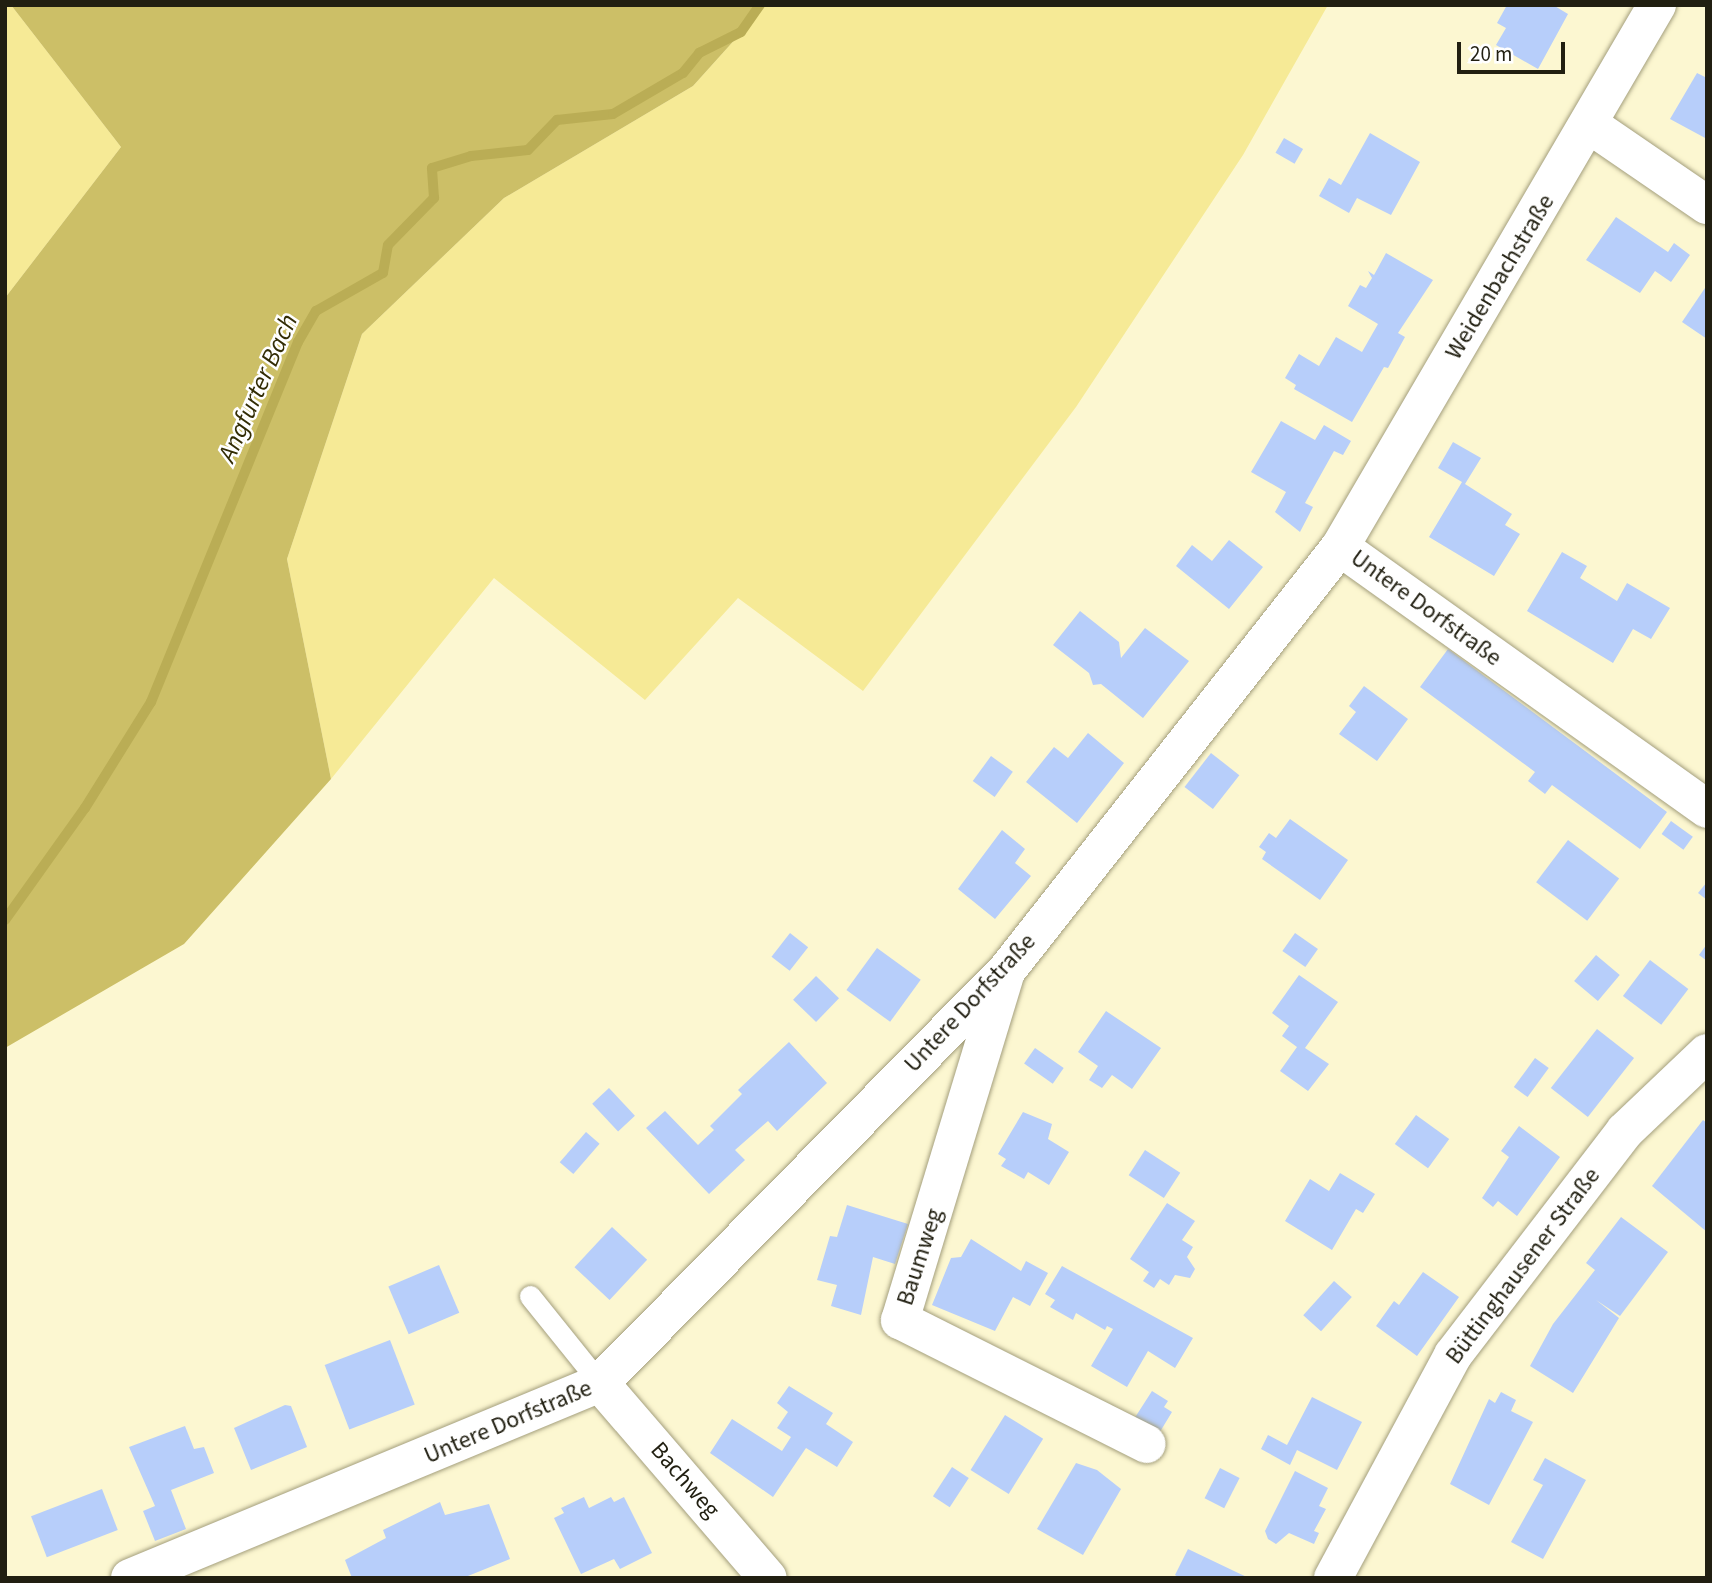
<!DOCTYPE html>
<html>
<head>
<meta charset="utf-8">
<style>
	body { margin:0 }
	#map { position:relative; width:1712px; height:1583px; overflow:hidden; background:#fcf7d1; font-family:"Source Sans 3",sans-serif }
	div>[style] { position:absolute }
	[style*='--x'] { left:calc(var(--x)*1px); top:calc(var(--y)*1px); width:calc(var(--w)*1px); rotate:calc(var(--a)*1deg) }
	.green>* { inset:0; background:#f6ea96 }
	.forest>* { inset:0; background:#ccbf67 }
	.stream>* { height:10px; margin:-5px; padding:0 5px; transform-origin:5px; border-radius:5px; background:#baad55 }
	.building>* { inset:0; background:#b7cefa; transform-origin:0 0 }
	.roads { filter:drop-shadow(0 0 2px #a49f7d) drop-shadow(0 0 2px #a49f7d) }
	.service>* { height:21px; margin:-10.5px; padding:0 10.5px; transform-origin:10.5px; border-radius:10.5px; background:#fff }
	.minor>* { height:38px; margin:-19px; padding:0 19px; transform-origin:19px; border-radius:19px; background:#fff }
	span { translate:-50% -50%; white-space:nowrap; text-align:center; line-height:1.15; -webkit-text-stroke:5px #fff; paint-order:stroke }
	.street-label { font-size:24px; color:#211f11 }
	.water-label { font-size:26px; color:#332d05; font-style:italic }
	.frame { position:absolute; inset:0; border:7px solid #211f11; pointer-events:none }
	.scale { position:absolute; left:1457px; top:42px; width:108px; height:32px; box-sizing:border-box; border:4px solid #211f11; border-top:0; padding-left:9px; font-size:21px; line-height:24px; white-space:nowrap; color:#211f11; -webkit-text-stroke:5px #fff; paint-order:stroke }
</style>
</head>
<body>
<div id="map">
	<div class="green">
		<i style="clip-path:polygon(5px 5px,11px 5px,121px 147px,5px 298px)"></i>
		<i style="clip-path:polygon(766px 5px,1328px 5px,1243px 155px,1076px 407px,863px 691px,738px 598px,645px 700px,494px 578px,331px 779px,287px 559px,362px 334px,504px 198px,693px 86px)"></i>
	</div>
	<div class="forest">
		<i style="clip-path:polygon(11px 5px,766px 5px,693px 86px,504px 198px,362px 334px,287px 559px,331px 779px,184px 944px,5px 1048px,5px 298px,121px 147px)"></i>
	</div>
	<div class="stream">
		<i style="--x:5;--y:920;--w:138;--a:-54.5"></i>
		<i style="--x:85;--y:808;--w:125;--a:-58.1"></i>
		<i style="--x:151;--y:702;--w:389;--a:-67.8"></i>
		<i style="--x:298;--y:342;--w:36;--a:-60"></i>
		<i style="--x:316;--y:311;--w:77;--a:-29.6"></i>
		<i style="--x:383;--y:273;--w:28;--a:-80"></i>
		<i style="--x:388;--y:245;--w:66;--a:-45.6"></i>
		<i style="--x:434;--y:198;--w:30;--a:-94"></i>
		<i style="--x:432;--y:168;--w:41;--a:-17.1"></i>
		<i style="--x:471;--y:156;--w:57;--a:-6"></i>
		<i style="--x:528;--y:150;--w:42;--a:-46"></i>
		<i style="--x:557;--y:120;--w:56;--a:-6.1"></i>
		<i style="--x:613;--y:114;--w:81;--a:-30.4"></i>
		<i style="--x:683;--y:73;--w:26;--a:-51"></i>
		<i style="--x:699;--y:53;--w:47;--a:-26.6"></i>
		<i style="--x:741;--y:32;--w:33;--a:-55"></i>
	</div>
	<div class="building">
		<i style="clip-path:polygon(1507px 5px,1553px 5px,1568px 14px,1538px 69px,1496px 45px,1506px 28px,1497px 23px)"></i>
		<i style="clip-path:polygon(1697px 73px,1707px 78px,1707px 139px,1670px 119px)"></i>
		<i style="clip-path:polygon(1370px 133px,1420px 162px,1391px 215px,1357px 198px,1349px 213px,1319px 196px,1329px 178px,1341px 185px)"></i>
		<i style="left:1284px;top:138px;width:22px;height:17px;rotate:30deg"></i>
		<i style="clip-path:polygon(1616px 217px,1668px 252px,1674px 243px,1690px 255px,1671px 282px,1655px 271px,1640px 293px,1586px 260px)"></i>
		<i style="clip-path:polygon(1386px 253px,1433px 280px,1398px 333px,1405px 337px,1388px 368px,1384px 367px,1352px 422px,1294px 389px,1296px 385px,1285px 378px,1299px 354px,1319px 366px,1336px 337px,1362px 352px,1378px 324px,1348px 306px,1360px 285px,1366px 288px,1372px 278px,1368px 271px,1374px 275px)"></i>
		<i style="clip-path:polygon(1707px 285px,1707px 339px,1682px 322px)"></i>
		<i style="clip-path:polygon(1281px 421px,1315px 440px,1324px 425px,1351px 441px,1343px 455px,1334px 451px,1305px 503px,1313px 507px,1300px 532px,1275px 512px,1286px 492px,1251px 472px)"></i>
		<i style="clip-path:polygon(1453px 442px,1481px 458px,1465px 484px,1512px 514px,1505px 525px,1520px 534px,1494px 576px,1429px 537px,1462px 482px,1438px 468px)"></i>
		<i style="clip-path:polygon(1229px 540px,1263px 567px,1229px 609px,1176px 566px,1192px 545px,1212px 561px)"></i>
		<i style="clip-path:polygon(1562px 552px,1587px 566px,1580px 578px,1617px 601px,1627px 583px,1670px 608px,1651px 639px,1633px 629px,1613px 663px,1527px 611px)"></i>
		<i style="clip-path:polygon(1080px 611px,1119px 642px,1121px 658px,1145px 628px,1189px 661px,1143px 718px,1101px 684px,1093px 685px,1089px 673px,1053px 645px)"></i>
		<i style="clip-path:polygon(1448px 649px,1667px 812px,1640px 849px,1552px 785px,1545px 794px,1528px 781px,1535px 772px,1420px 687px)"></i>
		<i style="clip-path:polygon(1364px 686px,1408px 719px,1377px 761px,1339px 734px,1356px 712px,1349px 706px)"></i>
		<i style="clip-path:polygon(1088px 733px,1124px 763px,1077px 823px,1026px 782px,1054px 747px,1068px 758px)"></i>
		<i style="left:1211px;top:753px;width:36px;height:43px;rotate:38deg"></i>
		<i style="left:991px;top:756px;width:27px;height:31px;rotate:36deg"></i>
		<i style="clip-path:polygon(1290px 819px,1348px 860px,1320px 900px,1262px 859px,1266px 852px,1259px 847px,1269px 833px,1276px 838px)"></i>
		<i style="left:1671px;top:821px;width:27px;height:16px;rotate:36deg"></i>
		<i style="clip-path:polygon(1002px 830px,1025px 849px,1015px 863px,1031px 876px,995px 919px,958px 889px)"></i>
		<i style="left:1568px;top:840px;width:64px;height:53px;rotate:37deg"></i>
		<i style="clip-path:polygon(1707px 882px,1707px 900px,1698px 893px)"></i>
		<i style="left:790px;top:933px;width:23px;height:30px;rotate:38deg"></i>
		<i style="left:1295px;top:933px;width:28px;height:22px;rotate:35deg"></i>
		<i style="clip-path:polygon(1707px 944px,1707px 961px,1699px 955px)"></i>
		<i style="left:877px;top:948px;width:54px;height:52px;rotate:36deg"></i>
		<i style="left:1596px;top:955px;width:31px;height:34px;rotate:40deg"></i>
		<i style="left:1650px;top:960px;width:48px;height:45px;rotate:37deg"></i>
		<i style="clip-path:polygon(1299px 975px,1338px 1002px,1305px 1048px,1329px 1064px,1308px 1091px,1280px 1071px,1297px 1047px,1282px 1036px,1289px 1026px,1272px 1013px)"></i>
		<i style="left:816px;top:976px;width:32px;height:33px;rotate:44deg"></i>
		<i style="clip-path:polygon(1106px 1011px,1161px 1048px,1132px 1089px,1112px 1075px,1102px 1088px,1089px 1080px,1098px 1066px,1078px 1052px)"></i>
		<i style="left:1597px;top:1029px;width:47px;height:75px;rotate:38deg"></i>
		<i style="clip-path:polygon(789px 1042px,827px 1083px,777px 1131px,768px 1121px,735px 1150px,745px 1160px,709px 1194px,646px 1128px,665px 1111px,698px 1145px,714px 1130px,710px 1126px,742px 1094px,738px 1090px)"></i>
		<i style="left:1035px;top:1048px;width:35px;height:19px;rotate:35deg"></i>
		<i style="left:1535px;top:1058px;width:17px;height:36px;rotate:36deg"></i>
		<i style="left:609px;top:1088px;width:38px;height:23px;rotate:47deg"></i>
		<i style="clip-path:polygon(1023px 1112px,1052px 1124px,1048px 1139px,1069px 1152px,1049px 1185px,1028px 1172px,1024px 1179px,1001px 1166px,1006px 1159px,998px 1154px)"></i>
		<i style="left:1416px;top:1115px;width:41px;height:36px;rotate:36deg"></i>
		<i style="clip-path:polygon(1703px 1120px,1707px 1123px,1707px 1232px,1652px 1186px)"></i>
		<i style="clip-path:polygon(1519px 1126px,1560px 1157px,1517px 1216px,1498px 1201px,1493px 1207px,1482px 1198px,1509px 1157px,1501px 1151px)"></i>
		<i style="left:586px;top:1132px;width:18px;height:40px;rotate:41deg"></i>
		<i style="left:1145px;top:1150px;width:42px;height:30px;rotate:33deg"></i>
		<i style="clip-path:polygon(1340px 1173px,1375px 1194px,1363px 1213px,1356px 1209px,1332px 1250px,1285px 1221px,1310px 1179px,1329px 1191px)"></i>
		<i style="clip-path:polygon(1167px 1203px,1195px 1221px,1182px 1240px,1193px 1247px,1187px 1257px,1195px 1269px,1190px 1278px,1175px 1275px,1169px 1285px,1160px 1279px,1154px 1288px,1143px 1281px,1149px 1272px,1130px 1259px)"></i>
		<i style="clip-path:polygon(847px 1205px,908px 1224px,895px 1264px,873px 1257px,861px 1315px,831px 1306px,837px 1285px,817px 1280px,830px 1236px,837px 1237px)"></i>
		<i style="clip-path:polygon(1621px 1217px,1668px 1252px,1620px 1316px,1596px 1300px,1619px 1318px,1573px 1393px,1530px 1366px,1553px 1324px,1595px 1270px,1586px 1263px)"></i>
		<i style="left:612px;top:1227px;width:48px;height:55px;rotate:43deg"></i>
		<i style="clip-path:polygon(971px 1239px,1021px 1271px,1026px 1261px,1048px 1273px,1030px 1306px,1013px 1297px,995px 1331px,932px 1305px,951px 1258px,961px 1257px)"></i>
		<i style="left:439px;top:1265px;width:52px;height:55px;rotate:67deg"></i>
		<i style="clip-path:polygon(1062px 1266px,1193px 1338px,1175px 1368px,1148px 1351px,1127px 1387px,1091px 1366px,1113px 1329px,1107px 1326px,1105px 1330px,1076px 1313px,1073px 1320px,1050px 1307px,1055px 1300px,1045px 1294px)"></i>
		<i style="clip-path:polygon(1423px 1272px,1459px 1297px,1417px 1356px,1376px 1326px,1394px 1301px,1399px 1305px)"></i>
		<i style="left:1334px;top:1281px;width:24px;height:46px;rotate:42deg"></i>
		<i style="left:390px;top:1340px;width:69px;height:70px;rotate:69deg"></i>
		<i style="clip-path:polygon(789px 1386px,833px 1413px,826px 1424px,853px 1442px,837px 1467px,806px 1448px,773px 1497px,710px 1453px,732px 1419px,782px 1451px,791px 1437px,777px 1428px,788px 1412px,777px 1403px)"></i>
		<i style="clip-path:polygon(1152px 1391px,1168px 1401px,1164px 1407px,1172px 1412px,1155px 1440px,1134px 1419px)"></i>
		<i style="clip-path:polygon(1501px 1392px,1516px 1400px,1511px 1411px,1533px 1422px,1489px 1505px,1450px 1484px,1489px 1399px,1495px 1403px)"></i>
		<i style="clip-path:polygon(1312px 1397px,1362px 1422px,1337px 1470px,1297px 1450px,1290px 1465px,1261px 1449px,1268px 1435px,1287px 1445px)"></i>
		<i style="clip-path:polygon(285px 1405px,291px 1406px,307px 1447px,251px 1470px,234px 1428px)"></i>
		<i style="left:1005px;top:1415px;width:45px;height:65px;rotate:32deg"></i>
		<i style="clip-path:polygon(185px 1426px,194px 1449px,204px 1447px,214px 1473px,171px 1490px,186px 1529px,155px 1541px,143px 1511px,155px 1506px,129px 1447px)"></i>
		<i style="clip-path:polygon(1545px 1458px,1586px 1480px,1543px 1559px,1511px 1542px,1543px 1485px,1533px 1480px)"></i>
		<i style="clip-path:polygon(1076px 1463px,1097px 1470px,1121px 1489px,1083px 1555px,1037px 1529px)"></i>
		<i style="left:952px;top:1467px;width:20px;height:35px;rotate:33deg"></i>
		<i style="left:1220px;top:1468px;width:22px;height:34px;rotate:27deg"></i>
		<i style="clip-path:polygon(1295px 1471px,1328px 1488px,1319px 1506px,1326px 1509px,1314px 1531px,1319px 1533px,1314px 1544px,1289px 1533px,1276px 1544px,1268px 1539px,1265px 1531px)"></i>
		<i style="left:102px;top:1489px;width:44px;height:76px;rotate:69deg"></i>
		<i style="clip-path:polygon(584px 1497px,589px 1508px,611px 1497px,614px 1502px,624px 1497px,652px 1553px,620px 1569px,614px 1559px,581px 1574px,554px 1518px,564px 1513px,561px 1508px)"></i>
		<i style="clip-path:polygon(440px 1502px,445px 1515px,489px 1504px,510px 1559px,463px 1578px,352px 1578px,345px 1560px,386px 1538px,383px 1530px)"></i>
		<i style="clip-path:polygon(1188px 1549px,1234px 1571px,1249px 1578px,1180px 1578px,1175px 1575px)"></i>
	</div>
	<div class="roads">
		<div class="service">
			<i style="--x:530;--y:1296;--w:112;--a:51.2"></i>
		</div>
		<div class="minor">
			<i style="--x:1590;--y:125;--w:142;--a:34.4"></i>
			<i style="--x:1340;--y:547;--w:628;--a:-59.68"></i>
			<i style="--x:1005;--y:975;--w:361;--a:106.9"></i>
			<i style="--x:900;--y:1320;--w:276;--a:26.7"></i>
			<i style="--x:600;--y:1383;--w:257;--a:49.3"></i>
			<i style="--x:130;--y:1578;--w:509;--a:-22.53"></i>
			<i style="--x:600;--y:1383;--w:580;--a:-45.42"></i>
			<i style="--x:1007;--y:970;--w:538;--a:-51.79"></i>
			<i style="--x:1340;--y:547;--w:451;--a:35.5"></i>
			<i style="--x:1333;--y:1578;--w:253;--a:-61.7"></i>
			<i style="--x:1453;--y:1355;--w:282;--a:-52.5"></i>
			<i style="--x:1625;--y:1131;--w:113;--a:-43.6"></i>
		</div>
	</div>
	<div class="street-label">
		<span style="left:1500px;top:277px;rotate:-59deg">Weidenbachstraße</span>
		<span style="left:1426px;top:608px;rotate:36deg">Untere Dorfstraße</span>
		<span style="left:970px;top:1003px;rotate:-47deg">Untere Dorfstraße</span>
		<span style="left:920px;top:1257px;rotate:-72deg">Baumweg</span>
		<span style="left:1523px;top:1266px;rotate:-53deg">Büttinghausener Straße</span>
		<span style="left:508px;top:1422px;rotate:-23deg">Untere Dorfstraße</span>
		<span style="left:685px;top:1480px;rotate:49deg">Bachweg</span>
	</div>
	<div class="water-label">
		<span style="left:258px;top:388px;rotate:-66deg">Angfurter Bach</span>
	</div>
	<div class="frame"></div>
	<div class="scale">20 m</div>
</div>
</body>
</html>
